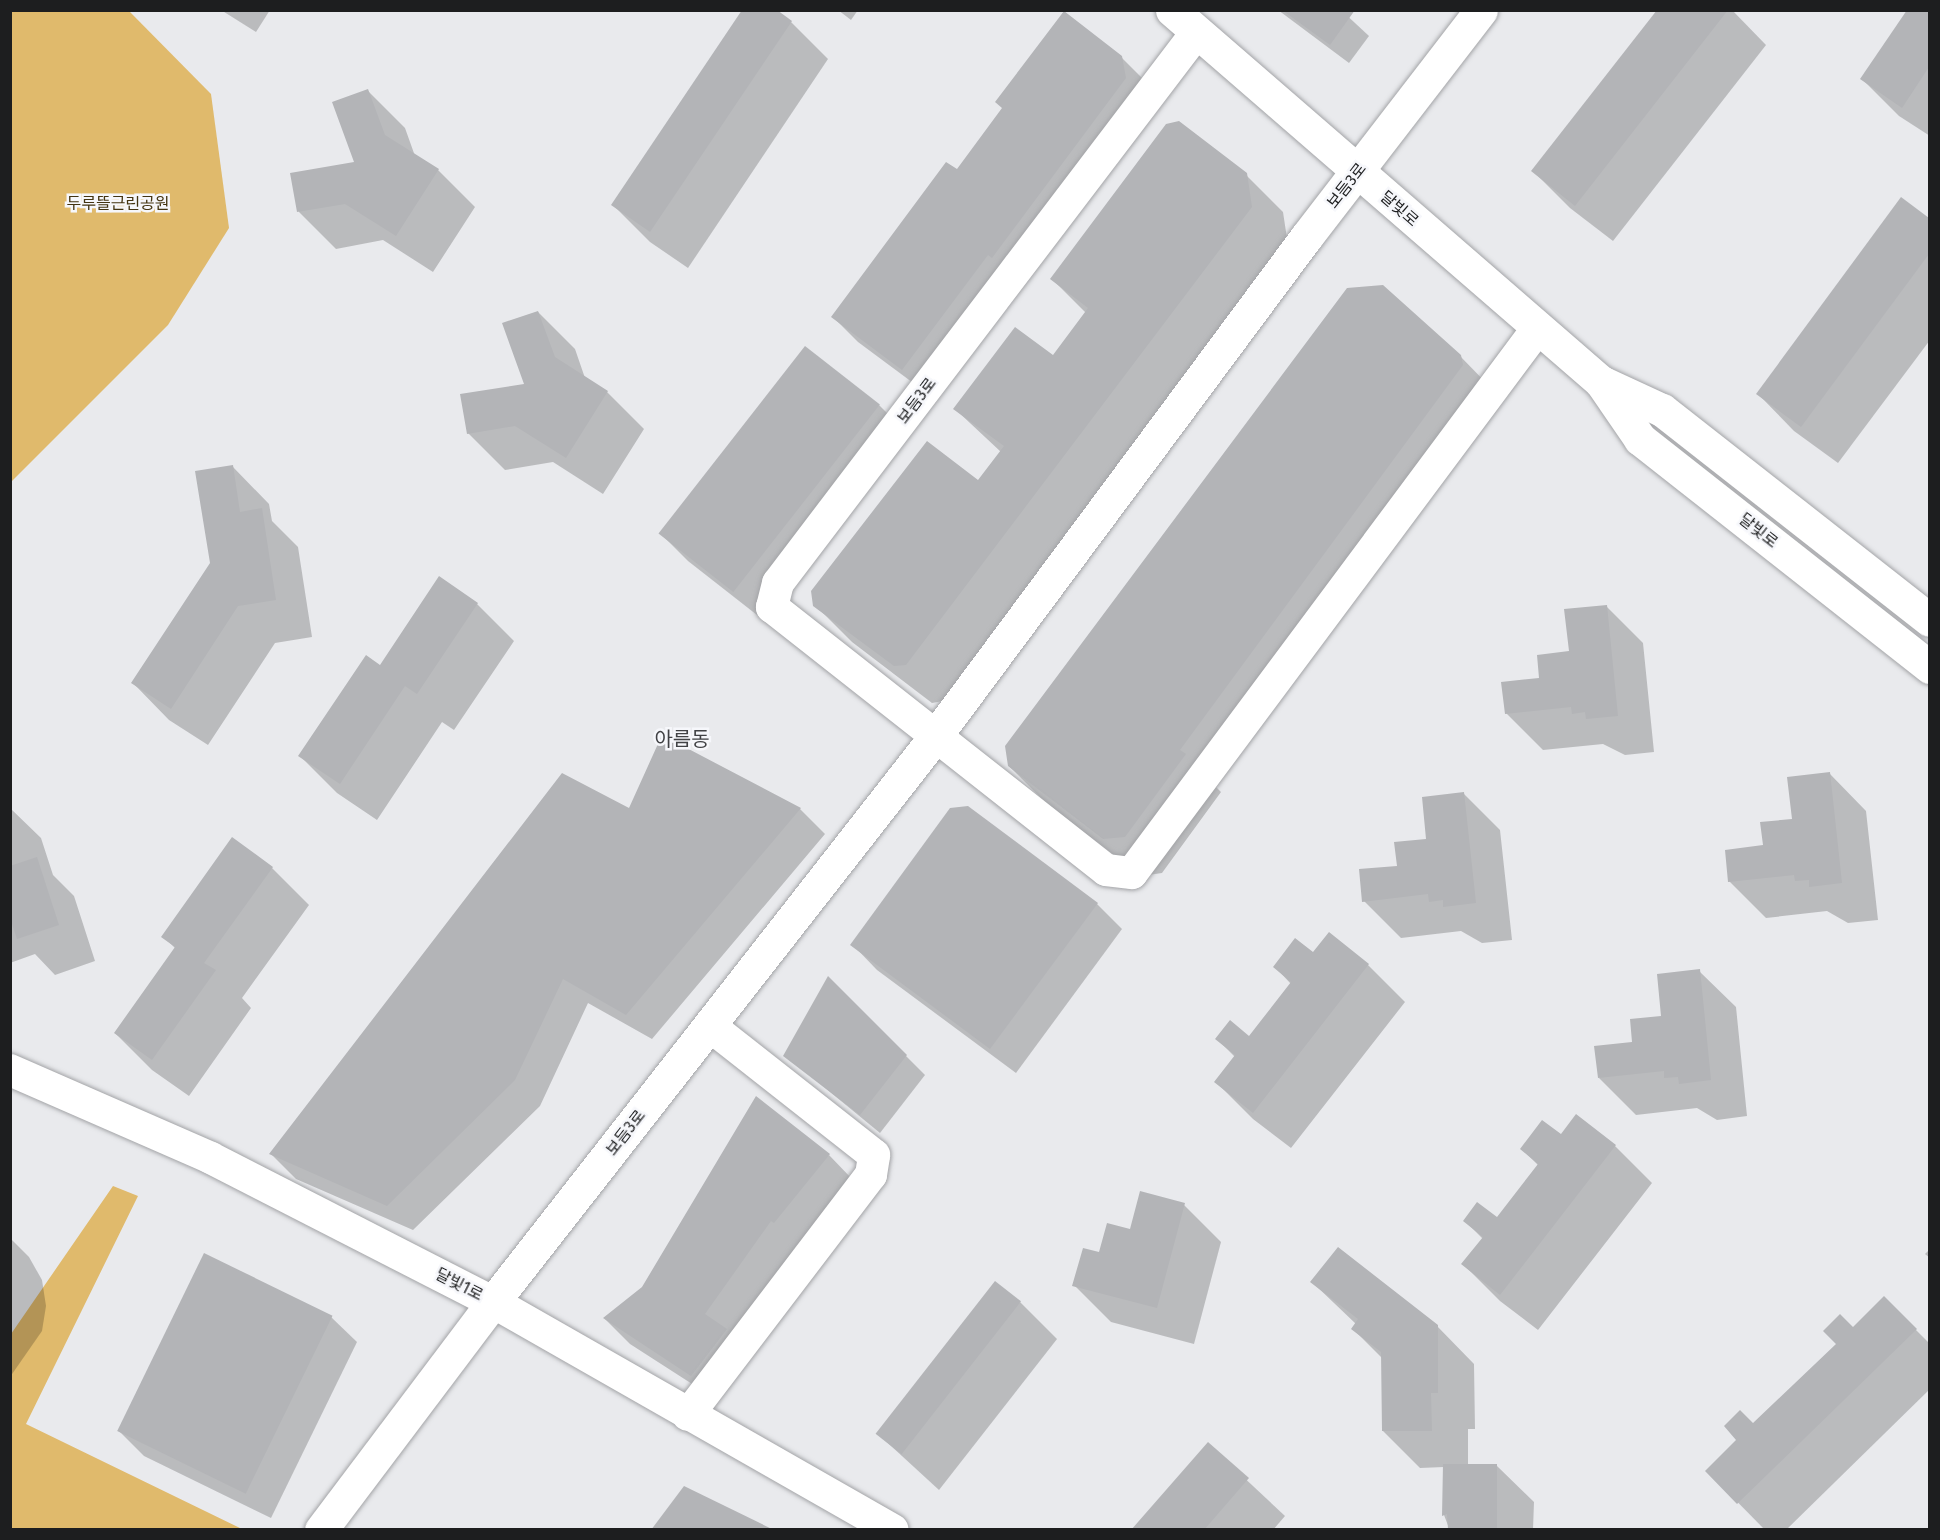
<!DOCTYPE html>
<html>
<head>
<meta charset="utf-8">
<style>
	body { margin:0 }
	#map { position:relative; width:1940px; height:1540px; overflow:hidden; background:#e9eaed; font-family:"Fira Sans","Noto Sans KR",sans-serif }
	div>[style] { position:absolute }
	[style*='--x'] { left:calc(var(--x)*1px); top:calc(var(--y)*1px); width:calc(var(--w)*1px); rotate:calc(var(--a)*1deg) }
	.green>* { inset:0; background:#e0ba6c }
	.shadow>* { inset:0; background:#0003 }
	.building>* { inset:0; background:#b3b4b7; transform-origin:0 0 }
	.roads { filter:drop-shadow(0 0 2px #a3a4a7) drop-shadow(0 0 2px #a3a4a7) }
	.minor>* { height:32px; margin:-16px; padding:0 16px; transform-origin:16px; border-radius:16px; background:#fff }
	.tertiary>* { height:33px; margin:-16.5px; padding:0 16.5px; transform-origin:16.5px; border-radius:16.5px; background:#fff }
	span { translate:-50% -50%; white-space:nowrap; text-align:center; line-height:1.15; -webkit-text-stroke:5px #f6f7fb; paint-order:stroke }
	.street-label { font-size:16px; color:#1d1e1f }
	.park-label { font-size:16px; color:#433411 }
	.quarter-label { font-size:20px; color:#414245 }
	.frame { position:absolute; inset:0; border:12px solid #1d1e1f; pointer-events:none }
</style>
</head>
<body>
<div id="map">
	<div class="green">
		<i style="clip-path:polygon(11px 10px,129px 11px,211px 94px,229px 228px,168px 325px,11px 482px)"></i>
		<i style="clip-path:polygon(113px 1186px,138px 1196px,26px 1424px,242px 1529px,11px 1529px,11px 1334px)"></i>
	</div>
	<div class="shadow">
		<i style="clip-path:polygon(221px 10px,270px 10px,256px 32px)"></i>
		<i style="clip-path:polygon(838px 10px,858px 10px,851px 20px)"></i>
		<i style="clip-path:polygon(1278px 10px,1341px 10px,1369px 36px,1349px 63px)"></i>
		<i style="clip-path:polygon(1658px 10px,1732px 10px,1766px 45px,1613px 241px,1570px 208px,1533px 171px)"></i>
		<i style="clip-path:polygon(1909px 10px,1930px 10px,1930px 136px,1899px 116px,1862px 79px)"></i>
		<i style="clip-path:polygon(791px 22px,828px 59px,688px 268px,650px 242px,613px 205px)"></i>
		<i style="clip-path:polygon(1121px 57px,1147px 83px,928px 394px,858px 342px,833px 317px,957px 171px)"></i>
		<i style="clip-path:polygon(368px 91px,405px 128px,415px 156px,438px 170px,475px 207px,433px 272px,383px 240px,336px 249px,299px 212px,292px 174px,356px 163px)"></i>
		<i style="clip-path:polygon(1246px 175px,1283px 212px,1288px 245px,943px 701px,932px 703px,852px 642px,815px 605px,978px 482px,1001px 452px,955px 409px,1054px 357px,1086px 313px,1052px 279px)"></i>
		<i style="clip-path:polygon(1901px 199px,1930px 220px,1930px 340px,1838px 463px,1794px 431px,1758px 394px)"></i>
		<i style="clip-path:polygon(538px 312px,575px 349px,585px 378px,607px 392px,644px 429px,603px 494px,553px 462px,505px 470px,468px 433px,526px 385px)"></i>
		<i style="clip-path:polygon(1460px 356px,1497px 394px,1499px 402px,1216px 787px,1221px 792px,1162px 873px,1141px 876px,1046px 803px,1009px 766px)"></i>
		<i style="clip-path:polygon(879px 405px,904px 430px,757px 615px,688px 561px,663px 536px)"></i>
		<i style="clip-path:polygon(233px 467px,269px 504px,272px 521px,298px 547px,312px 637px,275px 643px,208px 745px,169px 720px,133px 683px,211px 563px)"></i>
		<i style="clip-path:polygon(477px 604px,514px 641px,454px 730px,442px 722px,377px 820px,337px 793px,300px 756px,381px 667px)"></i>
		<i style="clip-path:polygon(1606px 606px,1643px 643px,1654px 752px,1625px 755px,1603px 744px,1543px 750px,1506px 713px,1570px 653px)"></i>
		<i style="clip-path:polygon(1830px 774px,1866px 811px,1878px 920px,1848px 923px,1827px 911px,1766px 918px,1729px 881px,1794px 820px)"></i>
		<i style="clip-path:polygon(1463px 793px,1500px 830px,1512px 940px,1482px 943px,1461px 931px,1401px 938px,1364px 901px,1428px 840px)"></i>
		<i style="clip-path:polygon(10px 808px,41px 838px,53px 875px,74px 896px,95px 961px,55px 975px,35px 954px,10px 963px)"></i>
		<i style="clip-path:polygon(800px 809px,825px 834px,652px 1039px,588px 1003px,540px 1106px,413px 1230px,296px 1179px,271px 1154px,630px 810px)"></i>
		<i style="clip-path:polygon(272px 868px,309px 905px,242px 998px,251px 1008px,189px 1096px,152px 1070px,115px 1033px,176px 949px,163px 936px)"></i>
		<i style="clip-path:polygon(1097px 904px,1122px 929px,1016px 1073px,877px 970px,852px 944px)"></i>
		<i style="clip-path:polygon(1313px 955px,1368px 965px,1405px 1002px,1291px 1148px,1253px 1119px,1216px 1082px,1235px 1057px,1217px 1039px,1250px 1038px,1291px 984px,1275px 967px)"></i>
		<i style="clip-path:polygon(1699px 971px,1736px 1007px,1747px 1116px,1717px 1120px,1697px 1108px,1636px 1115px,1599px 1078px,1663px 1017px)"></i>
		<i style="clip-path:polygon(828px 978px,925px 1075px,880px 1133px,785px 1055px)"></i>
		<i style="clip-path:polygon(1577px 1116px,1615px 1146px,1652px 1183px,1538px 1330px,1500px 1301px,1463px 1264px,1483px 1239px,1465px 1221px,1497px 1219px,1539px 1166px,1522px 1149px,1561px 1136px)"></i>
		<i style="clip-path:polygon(829px 1155px,854px 1181px,800px 1247px,797px 1245px,732px 1337px,717px 1400px,630px 1344px,605px 1319px)"></i>
		<i style="clip-path:polygon(1184px 1205px,1221px 1242px,1194px 1344px,1111px 1322px,1074px 1285px,1100px 1254px,1132px 1231px)"></i>
		<i style="clip-path:polygon(10px 1238px,29px 1257px,42px 1280px,46px 1306px,42px 1331px,10px 1377px)"></i>
		<i style="clip-path:polygon(1930px 1249px,1930px 1258px,1925px 1254px)"></i>
		<i style="clip-path:polygon(1312px 1282px,1437px 1326px,1474px 1364px,1475px 1429px,1468px 1429px,1468px 1466px,1497px 1466px,1534px 1502px,1533px 1530px,1449px 1528px,1444px 1515px,1444px 1467px,1420px 1468px,1383px 1431px,1383px 1359px,1353px 1329px,1356px 1324px)"></i>
		<i style="clip-path:polygon(1884px 1298px,1930px 1344px,1930px 1389px,1786px 1530px,1765px 1530px,1707px 1471px)"></i>
		<i style="clip-path:polygon(1020px 1302px,1057px 1339px,939px 1490px,878px 1434px)"></i>
		<i style="clip-path:polygon(331px 1317px,357px 1342px,271px 1518px,144px 1456px,119px 1431px)"></i>
		<i style="clip-path:polygon(1208px 1444px,1285px 1516px,1273px 1530px,1133px 1530px)"></i>
	</div>
	<div class="building">
		<i style="clip-path:polygon(742px 10px,777px 10px,792px 21px,650px 232px,611px 205px)"></i>
		<i style="clip-path:polygon(1282px 10px,1355px 10px,1330px 45px)"></i>
		<i style="clip-path:polygon(1657px 10px,1728px 10px,1575px 206px,1531px 171px)"></i>
		<i style="clip-path:polygon(1907px 10px,1929px 10px,1929px 67px,1902px 108px,1860px 79px)"></i>
		<i style="clip-path:polygon(1064px 11px,1122px 56px,1126px 78px,992px 258px,988px 255px,902px 370px,831px 317px,946px 162px,957px 169px,1002px 108px,995px 102px)"></i>
		<i style="clip-path:polygon(368px 89px,385px 135px,439px 169px,396px 236px,345px 204px,297px 212px,290px 173px,354px 162px,332px 102px)"></i>
		<i style="clip-path:polygon(1179px 121px,1247px 173px,1252px 207px,906px 665px,894px 666px,813px 606px,811px 591px,927px 441px,978px 480px,1004px 446px,953px 409px,1015px 327px,1053px 355px,1088px 308px,1050px 279px,1166px 124px)"></i>
		<i style="clip-path:polygon(1901px 197px,1929px 218px,1929px 254px,1801px 427px,1756px 394px)"></i>
		<i style="clip-path:polygon(1383px 285px,1461px 355px,1463px 365px,1180px 750px,1186px 754px,1125px 837px,1103px 839px,1008px 766px,1005px 746px,1347px 288px)"></i>
		<i style="clip-path:polygon(538px 311px,555px 357px,608px 391px,566px 458px,515px 426px,467px 434px,460px 394px,524px 384px,502px 323px)"></i>
		<i style="left:805px;top:346px;width:95px;height:238px;rotate:38deg"></i>
		<i style="clip-path:polygon(233px 465px,240px 512px,262px 508px,276px 600px,238px 606px,171px 709px,131px 683px,210px 563px,195px 471px)"></i>
		<i style="clip-path:polygon(439px 576px,478px 603px,417px 694px,405px 686px,340px 784px,298px 756px,366px 655px,380px 665px)"></i>
		<i style="clip-path:polygon(1607px 605px,1618px 716px,1586px 719px,1585px 712px,1572px 714px,1571px 707px,1505px 714px,1501px 682px,1539px 678px,1537px 655px,1569px 651px,1564px 609px)"></i>
		<i style="clip-path:polygon(662px 735px,801px 808px,626px 1015px,563px 979px,515px 1080px,387px 1206px,269px 1154px,562px 773px,629px 808px)"></i>
		<i style="clip-path:polygon(1830px 772px,1842px 883px,1809px 887px,1809px 880px,1795px 881px,1794px 875px,1728px 882px,1725px 850px,1763px 845px,1760px 822px,1792px 819px,1787px 777px)"></i>
		<i style="clip-path:polygon(1464px 792px,1476px 903px,1443px 907px,1443px 900px,1429px 902px,1428px 894px,1362px 902px,1359px 869px,1397px 866px,1394px 842px,1426px 839px,1422px 797px)"></i>
		<i style="clip-path:polygon(968px 806px,1098px 903px,990px 1049px,850px 945px,950px 808px)"></i>
		<i style="clip-path:polygon(232px 837px,273px 867px,204px 963px,216px 970px,152px 1060px,114px 1033px,175px 947px,161px 937px)"></i>
		<i style="clip-path:polygon(37px 857px,59px 925px,17px 939px,10px 918px,10px 866px)"></i>
		<i style="clip-path:polygon(1329px 932px,1369px 964px,1253px 1113px,1214px 1082px,1235px 1055px,1215px 1039px,1230px 1020px,1249px 1036px,1291px 982px,1273px 967px,1295px 938px,1313px 952px)"></i>
		<i style="clip-path:polygon(1700px 969px,1711px 1080px,1679px 1084px,1678px 1077px,1664px 1078px,1664px 1071px,1598px 1078px,1594px 1046px,1632px 1042px,1630px 1019px,1661px 1016px,1657px 974px)"></i>
		<i style="clip-path:polygon(828px 976px,907px 1055px,860px 1115px,783px 1056px)"></i>
		<i style="clip-path:polygon(756px 1096px,830px 1154px,774px 1223px,771px 1221px,705px 1314px,727px 1329px,691px 1376px,603px 1318px,642px 1287px)"></i>
		<i style="clip-path:polygon(1576px 1114px,1616px 1145px,1500px 1295px,1461px 1264px,1483px 1237px,1463px 1221px,1477px 1202px,1497px 1217px,1538px 1164px,1520px 1149px,1542px 1120px,1561px 1134px)"></i>
		<i style="clip-path:polygon(1140px 1191px,1185px 1203px,1157px 1308px,1072px 1286px,1083px 1248px,1099px 1252px,1107px 1223px,1130px 1229px)"></i>
		<i style="clip-path:polygon(1338px 1247px,1438px 1325px,1438px 1393px,1431px 1393px,1432px 1431px,1382px 1431px,1381px 1352px,1351px 1329px,1358px 1319px,1310px 1282px)"></i>
		<i style="left:204px;top:1253px;width:143px;height:198px;rotate:26deg"></i>
		<i style="left:995px;top:1281px;width:33px;height:194px;rotate:38deg"></i>
		<i style="clip-path:polygon(1884px 1296px,1917px 1329px,1737px 1504px,1705px 1471px,1736px 1440px,1724px 1426px,1740px 1410px,1753px 1423px,1836px 1344px,1823px 1331px,1840px 1314px,1853px 1327px)"></i>
		<i style="clip-path:polygon(1208px 1442px,1249px 1478px,1204px 1530px,1131px 1530px)"></i>
		<i style="clip-path:polygon(1443px 1464px,1497px 1464px,1497px 1530px,1448px 1529px,1447px 1514px,1442px 1516px)"></i>
		<i style="clip-path:polygon(684px 1486px,774px 1530px,651px 1530px)"></i>
	</div>
	<div class="roads">
		<div class="minor">
			<i style="--x:1197;--y:32;--w:692;--a:127.25"></i>
			<i style="--x:778;--y:583;--w:25;--a:104"></i>
			<i style="--x:772;--y:607;--w:425;--a:38.2"></i>
			<i style="--x:1106;--y:870;--w:26;--a:7"></i>
			<i style="--x:1132;--y:873;--w:680;--a:-53.32"></i>
			<i style="--x:10;--y:1070;--w:219;--a:23.6"></i>
			<i style="--x:211;--y:1158;--w:317;--a:27.1"></i>
			<i style="--x:493;--y:1302;--w:460;--a:29.7"></i>
			<i style="--x:688;--y:1415;--w:302;--a:-52.7"></i>
			<i style="--x:871;--y:1175;--w:20;--a:-81"></i>
			<i style="--x:874;--y:1155;--w:209;--a:-141.8"></i>
		</div>
		<div class="tertiary">
			<i style="--x:1172;--y:10;--w:568;--a:40.93"></i>
			<i style="--x:1601;--y:382;--w:69;--a:55.6"></i>
			<i style="--x:1640;--y:439;--w:369;--a:38.2"></i>
			<i style="--x:1601;--y:382;--w:67;--a:24.7"></i>
			<i style="--x:1662;--y:410;--w:340;--a:38.1"></i>
			<i style="--x:321;--y:1530;--w:286;--a:-53"></i>
			<i style="--x:493;--y:1302;--w:716;--a:-51.98"></i>
			<i style="--x:934;--y:738;--w:625;--a:-53.39"></i>
			<i style="--x:1307;--y:236;--w:285;--a:-52.4"></i>
		</div>
	</div>
	<div class="street-label">
		<span style="left:1347px;top:186px;rotate:-52deg">보듬3로</span>
		<span style="left:1399px;top:209px;rotate:41deg">달빛로</span>
		<span style="left:917px;top:401px;rotate:-53deg">보듬3로</span>
		<span style="left:1758px;top:531px;rotate:38deg">달빛로</span>
		<span style="left:626px;top:1133px;rotate:-52deg">보듬3로</span>
		<span style="left:459px;top:1285px;rotate:27deg">달빛1로</span>
	</div>
	<div class="park-label">
		<span style="left:118px;top:204px">두루뜰근린공원</span>
	</div>
	<div class="quarter-label">
		<span style="left:682px;top:739px">아름동</span>
	</div>
	<div class="frame"></div>
</div>
</body>
</html>
